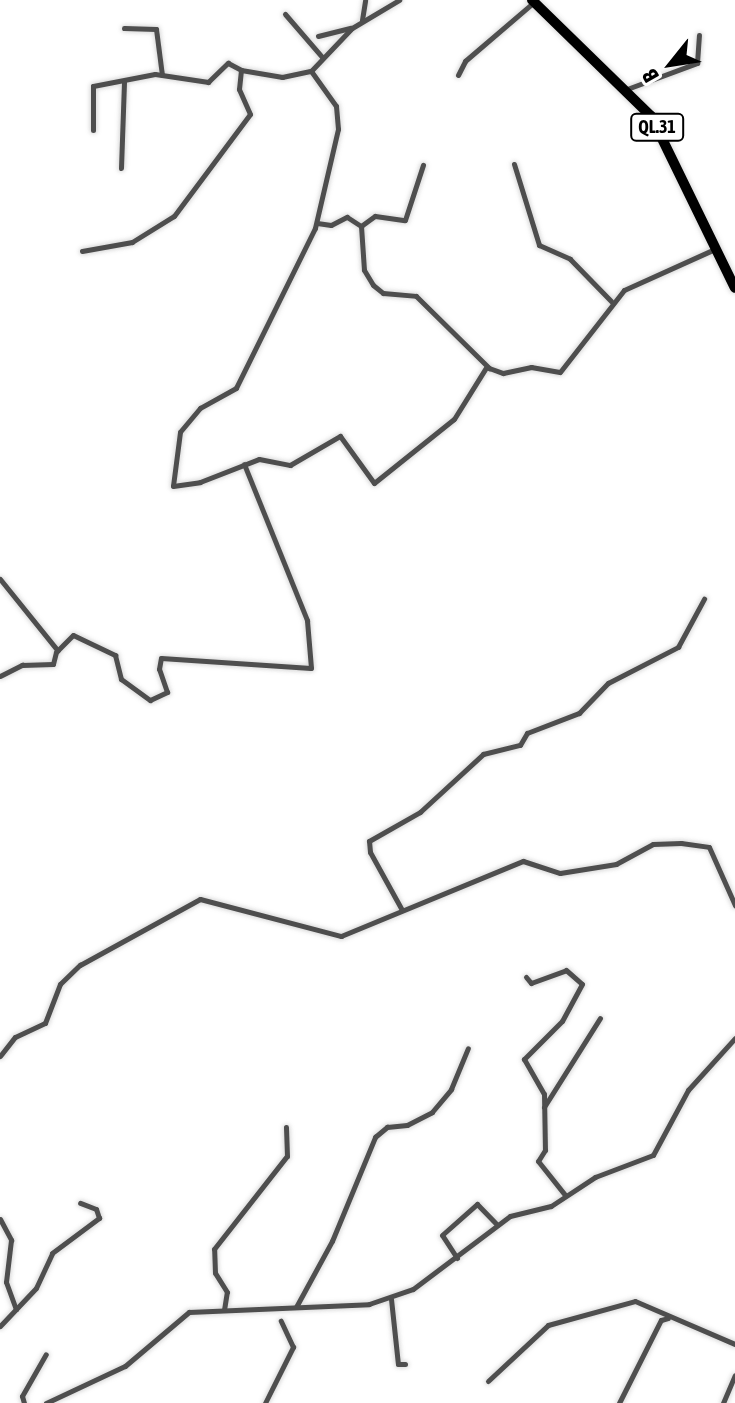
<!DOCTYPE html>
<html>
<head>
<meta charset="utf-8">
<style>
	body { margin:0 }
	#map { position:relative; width:735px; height:1403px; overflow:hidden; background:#fff; font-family:"Asap Condensed",sans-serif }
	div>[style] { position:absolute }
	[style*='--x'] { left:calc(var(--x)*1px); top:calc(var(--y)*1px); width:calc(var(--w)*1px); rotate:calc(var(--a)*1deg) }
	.roads { filter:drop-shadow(0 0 2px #dbdbdb) drop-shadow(0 0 2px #dbdbdb) }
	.minor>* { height:5px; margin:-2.5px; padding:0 2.5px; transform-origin:2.5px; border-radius:2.5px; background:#4e4e4e }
	.trunk>* { height:10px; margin:-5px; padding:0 5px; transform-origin:5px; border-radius:5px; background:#000 }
	span { translate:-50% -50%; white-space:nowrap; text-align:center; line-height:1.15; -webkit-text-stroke:7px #fff; paint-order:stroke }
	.shield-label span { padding:2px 6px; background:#fff; border:2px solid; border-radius:6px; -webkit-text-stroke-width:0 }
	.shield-label { font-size:18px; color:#000; font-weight:700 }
	.north { position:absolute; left:631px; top:24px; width:80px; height:80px; -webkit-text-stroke:6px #fff; paint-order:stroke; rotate:240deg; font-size:22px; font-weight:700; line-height:32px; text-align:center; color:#000 }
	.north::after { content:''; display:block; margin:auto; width:28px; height:36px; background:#000; clip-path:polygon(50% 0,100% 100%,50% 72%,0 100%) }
</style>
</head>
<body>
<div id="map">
	<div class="roads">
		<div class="minor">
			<i style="--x:285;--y:14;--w:57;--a:49.3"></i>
			<i style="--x:362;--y:20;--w:20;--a:-81"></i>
			<i style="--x:124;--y:28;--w:32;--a:2"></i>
			<i style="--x:156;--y:29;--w:46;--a:82.6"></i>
			<i style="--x:318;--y:36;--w:34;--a:-14"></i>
			<i style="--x:311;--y:71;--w:43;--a:54.5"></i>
			<i style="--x:336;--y:106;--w:23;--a:85"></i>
			<i style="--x:338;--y:129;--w:102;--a:103.1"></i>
			<i style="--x:315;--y:228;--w:178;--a:116.3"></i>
			<i style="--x:236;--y:388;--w:41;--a:150.9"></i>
			<i style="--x:200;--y:408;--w:31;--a:130"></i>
			<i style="--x:180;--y:432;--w:54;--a:97.4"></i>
			<i style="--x:173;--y:486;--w:27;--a:-8"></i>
			<i style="--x:200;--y:482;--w:63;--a:-21.3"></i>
			<i style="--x:259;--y:459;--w:32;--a:11"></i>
			<i style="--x:290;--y:465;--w:58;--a:-30.1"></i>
			<i style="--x:340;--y:436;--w:58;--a:54.1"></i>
			<i style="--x:374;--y:483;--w:102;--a:-38.7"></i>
			<i style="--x:454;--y:419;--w:62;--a:-58.1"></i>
			<i style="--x:311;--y:71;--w:59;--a:-46.4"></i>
			<i style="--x:352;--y:28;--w:55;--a:-30.8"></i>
			<i style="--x:458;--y:75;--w:16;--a:-63"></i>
			<i style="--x:465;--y:61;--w:89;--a:-40.5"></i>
			<i style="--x:627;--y:89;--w:75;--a:-20.4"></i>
			<i style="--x:697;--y:63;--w:28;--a:-86"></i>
			<i style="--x:93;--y:130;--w:44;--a:-90"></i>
			<i style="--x:93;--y:86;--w:63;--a:-11"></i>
			<i style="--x:155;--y:74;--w:54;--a:8.6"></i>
			<i style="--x:208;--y:82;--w:28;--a:-44"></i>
			<i style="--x:228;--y:63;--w:15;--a:28"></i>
			<i style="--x:514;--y:164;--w:85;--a:72.8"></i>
			<i style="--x:539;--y:245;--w:34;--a:24"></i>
			<i style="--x:570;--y:259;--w:59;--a:45.7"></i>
			<i style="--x:121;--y:168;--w:87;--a:-88"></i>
			<i style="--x:317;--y:223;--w:14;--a:8"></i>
			<i style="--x:331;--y:225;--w:18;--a:-27"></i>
			<i style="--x:347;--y:217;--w:17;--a:33"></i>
			<i style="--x:361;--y:226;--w:44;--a:86.1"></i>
			<i style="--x:364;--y:270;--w:17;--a:59"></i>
			<i style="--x:373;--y:285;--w:13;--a:39"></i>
			<i style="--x:383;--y:293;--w:33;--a:5"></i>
			<i style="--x:416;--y:296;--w:103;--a:44.6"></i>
			<i style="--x:489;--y:368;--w:15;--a:20"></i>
			<i style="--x:503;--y:373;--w:29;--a:-12"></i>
			<i style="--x:531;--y:367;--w:29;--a:10"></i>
			<i style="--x:560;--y:372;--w:104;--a:-52"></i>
			<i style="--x:624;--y:290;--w:100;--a:-24.3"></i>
			<i style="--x:361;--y:226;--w:17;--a:-36"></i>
			<i style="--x:375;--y:216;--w:30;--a:8"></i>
			<i style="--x:405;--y:220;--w:58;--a:-71.9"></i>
			<i style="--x:82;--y:251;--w:51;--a:-10.2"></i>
			<i style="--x:132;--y:242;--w:49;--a:-31.8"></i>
			<i style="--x:174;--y:216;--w:127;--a:-53.3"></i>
			<i style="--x:250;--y:114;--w:27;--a:-114"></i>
			<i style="--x:239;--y:89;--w:19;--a:-84"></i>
			<i style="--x:241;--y:70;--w:42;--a:9.7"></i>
			<i style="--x:282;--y:77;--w:30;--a:-12"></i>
			<i style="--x:0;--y:579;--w:92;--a:51.1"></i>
			<i style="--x:0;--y:676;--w:25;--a:-27"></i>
			<i style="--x:22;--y:665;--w:31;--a:-2"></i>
			<i style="--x:53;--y:664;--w:12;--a:-76"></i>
			<i style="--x:56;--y:652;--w:24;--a:-45"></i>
			<i style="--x:73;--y:635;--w:47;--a:25.5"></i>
			<i style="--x:115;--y:655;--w:25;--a:76"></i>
			<i style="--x:121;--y:679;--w:36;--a:36"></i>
			<i style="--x:150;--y:700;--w:19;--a:-25"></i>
			<i style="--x:167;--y:692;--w:24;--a:-109"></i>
			<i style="--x:159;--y:669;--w:11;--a:-80"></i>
			<i style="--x:161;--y:658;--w:150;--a:3.8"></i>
			<i style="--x:311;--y:668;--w:48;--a:-94.8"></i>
			<i style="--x:307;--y:620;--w:168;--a:-112"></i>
			<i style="--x:402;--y:910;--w:66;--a:-118.9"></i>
			<i style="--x:370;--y:852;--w:11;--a:-95"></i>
			<i style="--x:369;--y:841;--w:59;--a:-29.6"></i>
			<i style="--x:420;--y:812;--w:86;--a:-42.6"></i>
			<i style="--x:483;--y:754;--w:38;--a:-14"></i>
			<i style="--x:520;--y:745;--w:14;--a:-60"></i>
			<i style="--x:527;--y:733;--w:56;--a:-21"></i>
			<i style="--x:579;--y:713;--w:42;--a:-46"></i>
			<i style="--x:608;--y:683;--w:79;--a:-27.2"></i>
			<i style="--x:678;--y:647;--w:55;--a:-61.6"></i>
			<i style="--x:526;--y:977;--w:8;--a:50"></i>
			<i style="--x:531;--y:983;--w:37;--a:-20"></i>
			<i style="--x:566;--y:970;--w:21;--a:41"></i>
			<i style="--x:582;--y:984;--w:42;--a:118.4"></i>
			<i style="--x:562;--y:1021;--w:54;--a:135"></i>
			<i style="--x:524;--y:1059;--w:40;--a:60.3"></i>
			<i style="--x:544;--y:1094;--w:56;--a:89"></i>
			<i style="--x:545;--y:1150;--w:13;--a:122"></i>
			<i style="--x:538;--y:1161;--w:43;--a:51.5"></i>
			<i style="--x:0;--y:1056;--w:24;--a:-52"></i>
			<i style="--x:15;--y:1037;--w:33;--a:-25"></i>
			<i style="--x:45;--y:1023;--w:42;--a:-69"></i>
			<i style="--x:60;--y:984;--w:28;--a:-44"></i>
			<i style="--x:80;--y:965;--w:137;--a:-28.8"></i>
			<i style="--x:200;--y:899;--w:146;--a:14.7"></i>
			<i style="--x:341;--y:936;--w:197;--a:-22.4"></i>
			<i style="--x:523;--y:861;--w:39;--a:18"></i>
			<i style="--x:560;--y:873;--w:57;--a:-9.1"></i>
			<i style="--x:616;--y:864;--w:42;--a:-28.4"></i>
			<i style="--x:653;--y:844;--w:28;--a:-2"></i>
			<i style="--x:681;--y:843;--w:28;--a:8"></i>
			<i style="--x:709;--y:847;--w:64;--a:65.9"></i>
			<i style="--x:544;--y:1107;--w:105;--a:-57.8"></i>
			<i style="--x:0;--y:1219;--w:24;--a:62"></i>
			<i style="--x:11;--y:1240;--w:42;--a:96.8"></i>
			<i style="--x:6;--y:1282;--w:29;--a:70"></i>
			<i style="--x:457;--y:1258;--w:27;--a:-123"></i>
			<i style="--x:442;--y:1235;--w:47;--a:-41.5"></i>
			<i style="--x:477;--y:1204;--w:29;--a:46"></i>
			<i style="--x:391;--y:1299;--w:65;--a:83.9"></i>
			<i style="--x:398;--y:1364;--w:7;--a:0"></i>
			<i style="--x:296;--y:1307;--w:75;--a:-61.4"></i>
			<i style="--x:332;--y:1241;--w:113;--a:-67.5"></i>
			<i style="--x:375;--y:1137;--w:16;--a:-40"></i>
			<i style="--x:387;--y:1127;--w:20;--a:-6"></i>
			<i style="--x:407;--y:1125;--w:28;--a:-27"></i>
			<i style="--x:432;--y:1112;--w:30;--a:-50"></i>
			<i style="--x:451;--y:1089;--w:44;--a:-67.5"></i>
			<i style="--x:224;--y:1310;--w:18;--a:-81"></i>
			<i style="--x:227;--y:1292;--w:22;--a:-122"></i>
			<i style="--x:215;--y:1273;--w:24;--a:-92"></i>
			<i style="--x:214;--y:1249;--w:118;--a:-51.9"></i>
			<i style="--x:287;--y:1156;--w:29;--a:-92"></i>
			<i style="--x:0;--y:1326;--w:52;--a:-46.5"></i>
			<i style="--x:36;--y:1288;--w:38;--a:-65"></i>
			<i style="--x:52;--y:1253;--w:59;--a:-36.7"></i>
			<i style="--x:99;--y:1218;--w:9;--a:-108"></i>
			<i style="--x:96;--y:1209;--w:17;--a:-159"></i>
			<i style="--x:488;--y:1381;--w:82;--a:-43"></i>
			<i style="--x:548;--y:1325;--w:90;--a:-15.4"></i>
			<i style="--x:635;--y:1301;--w:109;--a:23.3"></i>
			<i style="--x:24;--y:1403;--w:7;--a:-106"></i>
			<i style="--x:22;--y:1396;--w:48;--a:-60.3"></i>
			<i style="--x:46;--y:1403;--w:87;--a:-25.1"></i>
			<i style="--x:125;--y:1366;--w:84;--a:-40.2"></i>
			<i style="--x:189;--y:1312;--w:180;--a:-2.5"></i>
			<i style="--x:369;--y:1304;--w:46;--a:-18.8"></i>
			<i style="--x:413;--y:1289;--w:121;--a:-37"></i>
			<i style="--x:510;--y:1216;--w:42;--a:-13.7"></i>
			<i style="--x:551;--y:1206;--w:53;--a:-33.4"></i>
			<i style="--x:595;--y:1177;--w:62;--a:-20.8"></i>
			<i style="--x:653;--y:1155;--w:74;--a:-61.7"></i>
			<i style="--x:688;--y:1090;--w:70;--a:-47.9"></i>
			<i style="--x:265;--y:1403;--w:63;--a:-63.4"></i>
			<i style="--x:293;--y:1347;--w:29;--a:-115"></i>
			<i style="--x:619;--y:1403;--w:93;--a:-63.2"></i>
			<i style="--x:661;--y:1320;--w:7;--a:-16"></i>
			<i style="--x:723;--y:1403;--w:30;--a:-67"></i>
		</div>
		<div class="trunk">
			<i style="--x:532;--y:0;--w:166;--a:44.3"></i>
			<i style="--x:651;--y:116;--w:191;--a:64"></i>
		</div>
	</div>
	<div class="shield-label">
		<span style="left:657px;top:127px">QL.31</span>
	</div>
	<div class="north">B</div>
</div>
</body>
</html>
